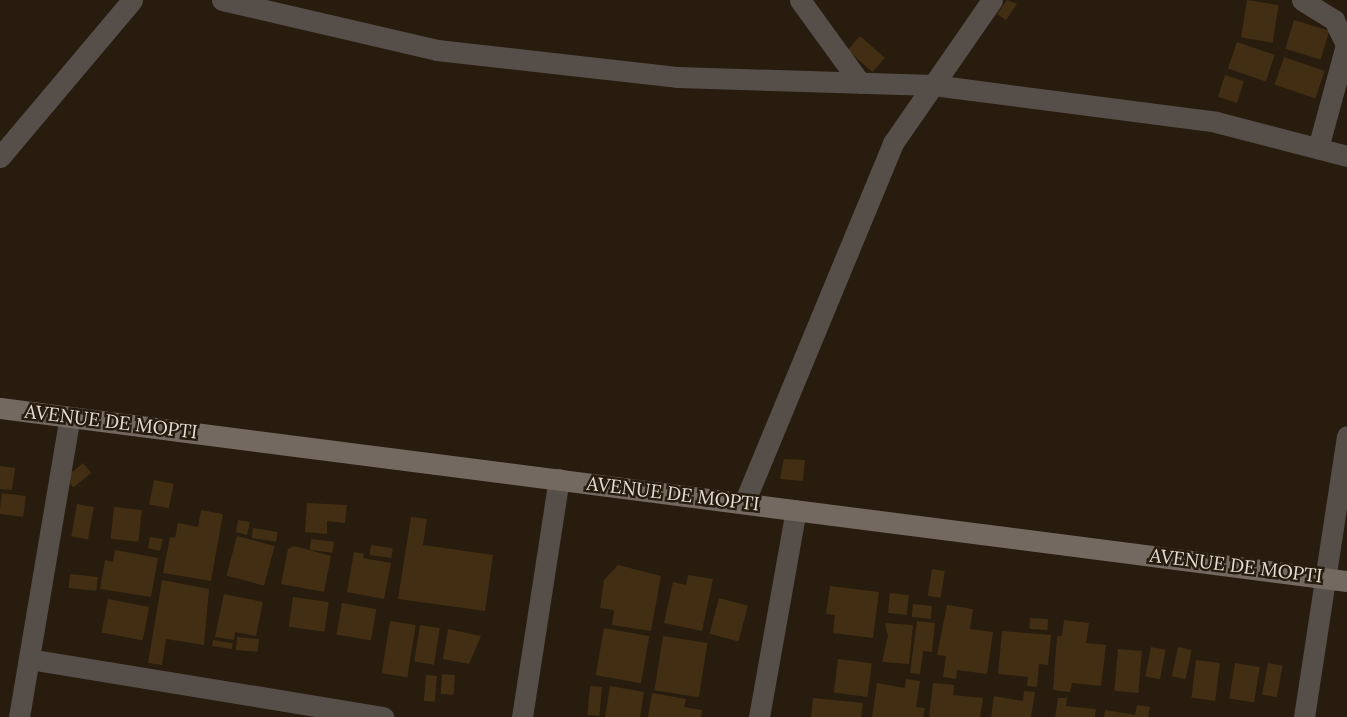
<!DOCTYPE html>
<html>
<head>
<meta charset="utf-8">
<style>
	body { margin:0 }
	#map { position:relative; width:1347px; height:717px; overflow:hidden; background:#271c0e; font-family:Lora,serif }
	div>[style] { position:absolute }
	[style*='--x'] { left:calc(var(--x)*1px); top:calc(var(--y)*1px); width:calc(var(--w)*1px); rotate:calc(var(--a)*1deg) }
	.building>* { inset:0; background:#422e13; transform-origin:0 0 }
	.street>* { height:21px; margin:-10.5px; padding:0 10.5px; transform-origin:10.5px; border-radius:10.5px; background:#554e49 }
	.secondary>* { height:21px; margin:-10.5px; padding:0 10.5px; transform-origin:10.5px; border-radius:10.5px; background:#746960 }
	span { translate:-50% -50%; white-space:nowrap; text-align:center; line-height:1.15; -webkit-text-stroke:5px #271c0e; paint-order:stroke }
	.street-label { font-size:19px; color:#e6ded5 }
</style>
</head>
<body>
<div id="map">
	<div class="building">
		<i style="clip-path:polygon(1007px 0,1017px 4px,1006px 20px,997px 14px)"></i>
		<i style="left:1247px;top:0;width:32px;height:38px;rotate:9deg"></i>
		<i style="left:1294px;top:20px;width:37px;height:30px;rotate:17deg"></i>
		<i style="left:860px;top:36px;width:33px;height:19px;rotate:41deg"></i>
		<i style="left:1237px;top:42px;width:40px;height:28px;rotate:19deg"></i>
		<i style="left:1284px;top:57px;width:43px;height:29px;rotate:19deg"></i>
		<i style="left:1225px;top:75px;width:20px;height:23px;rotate:18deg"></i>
		<i style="clip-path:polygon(784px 459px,805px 460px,803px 481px,780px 479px)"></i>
		<i style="left:83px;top:463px;width:13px;height:23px;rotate:51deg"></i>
		<i style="clip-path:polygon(0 466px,15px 468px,12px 490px,0 489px)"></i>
		<i style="left:154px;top:480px;width:20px;height:25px;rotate:11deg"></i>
		<i style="left:2px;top:493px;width:24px;height:21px;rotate:7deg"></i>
		<i style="clip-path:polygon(307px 503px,347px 505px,345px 523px,327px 521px,327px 534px,305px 532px)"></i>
		<i style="left:77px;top:504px;width:17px;height:33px;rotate:10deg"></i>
		<i style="left:114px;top:507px;width:28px;height:32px;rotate:6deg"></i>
		<i style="clip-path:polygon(201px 510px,223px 514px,211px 581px,163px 573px,170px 537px,175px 538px,178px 523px,198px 527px)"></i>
		<i style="clip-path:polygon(411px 517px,427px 519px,423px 545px,493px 555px,485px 611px,398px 599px)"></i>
		<i style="clip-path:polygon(238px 520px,250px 522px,247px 535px,236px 532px)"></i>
		<i style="left:253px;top:528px;width:25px;height:10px;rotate:9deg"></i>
		<i style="left:237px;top:536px;width:39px;height:41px;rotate:15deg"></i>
		<i style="clip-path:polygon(150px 537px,163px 539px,160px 551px,148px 548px)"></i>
		<i style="left:311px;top:539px;width:23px;height:11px;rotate:7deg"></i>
		<i style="left:371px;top:545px;width:22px;height:10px;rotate:8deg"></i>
		<i style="clip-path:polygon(294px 546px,331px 556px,324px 592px,281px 584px,288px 549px)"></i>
		<i style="clip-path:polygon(115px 550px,158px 558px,151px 597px,100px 589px,105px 560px,113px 562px)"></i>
		<i style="clip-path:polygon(354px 552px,364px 554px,363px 558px,391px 563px,384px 599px,347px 592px)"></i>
		<i style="clip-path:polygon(618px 565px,661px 576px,651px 631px,612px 625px,614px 610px,600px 608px,604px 580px)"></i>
		<i style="left:932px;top:569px;width:13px;height:27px;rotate:9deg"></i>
		<i style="left:70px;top:574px;width:28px;height:14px;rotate:6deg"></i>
		<i style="clip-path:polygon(688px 575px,713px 579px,702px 631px,664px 623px,673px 582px,686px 585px)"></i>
		<i style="clip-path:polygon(162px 580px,209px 589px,204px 645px,166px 639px,162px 665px,148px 663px)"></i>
		<i style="clip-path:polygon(830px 586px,879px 592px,873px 638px,833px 633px,835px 615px,826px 614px)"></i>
		<i style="left:890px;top:593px;width:19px;height:20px;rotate:6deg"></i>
		<i style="clip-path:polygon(224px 594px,263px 602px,256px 636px,235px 632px,234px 640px,215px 637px)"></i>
		<i style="left:293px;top:597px;width:36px;height:30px;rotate:8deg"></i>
		<i style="left:719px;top:598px;width:30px;height:37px;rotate:15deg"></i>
		<i style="left:108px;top:599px;width:42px;height:34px;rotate:11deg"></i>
		<i style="left:342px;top:603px;width:35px;height:32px;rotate:10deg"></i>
		<i style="left:913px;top:604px;width:19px;height:13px;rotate:6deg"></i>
		<i style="clip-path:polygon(947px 605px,973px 609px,970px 629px,993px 632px,987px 674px,957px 670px,956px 679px,943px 677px,946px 656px,937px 655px)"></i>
		<i style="left:1030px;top:618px;width:18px;height:11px;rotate:3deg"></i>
		<i style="clip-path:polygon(1064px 620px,1089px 623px,1086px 643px,1106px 645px,1101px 686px,1072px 683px,1070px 692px,1053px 690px,1057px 636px,1062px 636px)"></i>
		<i style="left:390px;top:621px;width:26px;height:53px;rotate:9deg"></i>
		<i style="clip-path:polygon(917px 621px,935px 623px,932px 652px,923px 651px,920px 674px,910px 673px)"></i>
		<i style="clip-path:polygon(885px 623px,913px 625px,909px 664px,882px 662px,888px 636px)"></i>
		<i style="left:420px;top:625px;width:20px;height:37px;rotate:9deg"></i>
		<i style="left:604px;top:628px;width:46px;height:48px;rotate:10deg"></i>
		<i style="clip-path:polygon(448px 629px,481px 636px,469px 664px,443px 659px)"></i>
		<i style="clip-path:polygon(1002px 631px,1051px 635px,1048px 665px,1039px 664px,1037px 687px,1027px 686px,1028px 677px,998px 674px)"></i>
		<i style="left:663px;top:636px;width:45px;height:55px;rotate:9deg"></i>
		<i style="left:237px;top:637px;width:22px;height:13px;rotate:5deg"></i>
		<i style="left:213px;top:640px;width:20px;height:6px;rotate:9deg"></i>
		<i style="left:1151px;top:647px;width:15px;height:30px;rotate:11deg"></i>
		<i style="left:1178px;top:647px;width:14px;height:30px;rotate:12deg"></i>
		<i style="left:1118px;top:649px;width:24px;height:42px;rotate:5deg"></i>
		<i style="left:838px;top:659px;width:34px;height:34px;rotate:7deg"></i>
		<i style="left:1196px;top:660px;width:24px;height:38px;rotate:7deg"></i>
		<i style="left:1235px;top:663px;width:25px;height:36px;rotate:9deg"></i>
		<i style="left:1268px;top:663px;width:15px;height:32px;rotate:11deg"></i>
		<i style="left:442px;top:674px;width:13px;height:20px;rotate:4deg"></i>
		<i style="left:426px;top:675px;width:11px;height:26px;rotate:5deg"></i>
		<i style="clip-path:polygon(906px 679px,920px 681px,916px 707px,925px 708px,923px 717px,872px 717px,877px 683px,905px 688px)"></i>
		<i style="clip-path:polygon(933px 683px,954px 685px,953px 695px,983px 698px,980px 717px,929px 717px)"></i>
		<i style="left:590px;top:686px;width:12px;height:29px;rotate:5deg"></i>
		<i style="clip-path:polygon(610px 686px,644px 692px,640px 717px,605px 717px)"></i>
		<i style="clip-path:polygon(1024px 691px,1035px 692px,1031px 717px,991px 717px,994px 696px,1023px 701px)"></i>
		<i style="clip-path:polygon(652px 693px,686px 699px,684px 707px,702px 710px,701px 717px,648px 717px)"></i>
		<i style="clip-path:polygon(813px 698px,863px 703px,861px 717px,811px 717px)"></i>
		<i style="clip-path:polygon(1058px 698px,1067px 698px,1066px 706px,1096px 709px,1095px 717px,1055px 717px)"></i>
		<i style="clip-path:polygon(1137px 705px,1150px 707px,1148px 717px,1104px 717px,1105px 710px,1135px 715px)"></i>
	</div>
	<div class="street">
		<i style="--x:222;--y:0;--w:221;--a:13.1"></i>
		<i style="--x:437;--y:50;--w:243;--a:6.4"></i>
		<i style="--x:678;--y:77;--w:255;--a:1.8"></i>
		<i style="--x:933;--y:85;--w:285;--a:7.4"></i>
		<i style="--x:1216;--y:122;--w:135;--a:14.5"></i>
		<i style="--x:800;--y:0;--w:102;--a:54.1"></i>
		<i style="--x:1302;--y:0;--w:38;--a:32"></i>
		<i style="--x:1334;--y:20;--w:28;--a:64"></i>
		<i style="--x:1346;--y:45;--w:107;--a:105.2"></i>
		<i style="--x:0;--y:157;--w:205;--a:-49.9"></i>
		<i style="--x:744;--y:503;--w:390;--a:-67.5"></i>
		<i style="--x:893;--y:143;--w:174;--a:-55.3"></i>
		<i style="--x:29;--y:659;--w:359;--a:9.3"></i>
		<i style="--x:19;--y:717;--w:304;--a:-80.4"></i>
		<i style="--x:522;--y:717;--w:241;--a:-81.2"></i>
		<i style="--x:759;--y:717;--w:210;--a:-79.9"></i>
		<i style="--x:1304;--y:717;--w:284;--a:-81.3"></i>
	</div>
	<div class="secondary">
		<i style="--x:0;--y:408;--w:1358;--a:7.32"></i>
	</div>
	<div class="street-label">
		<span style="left:111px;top:422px;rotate:7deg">AVENUE DE MOPTI</span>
		<span style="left:673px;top:494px;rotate:7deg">AVENUE DE MOPTI</span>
		<span style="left:1236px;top:566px;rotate:7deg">AVENUE DE MOPTI</span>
	</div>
</div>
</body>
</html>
